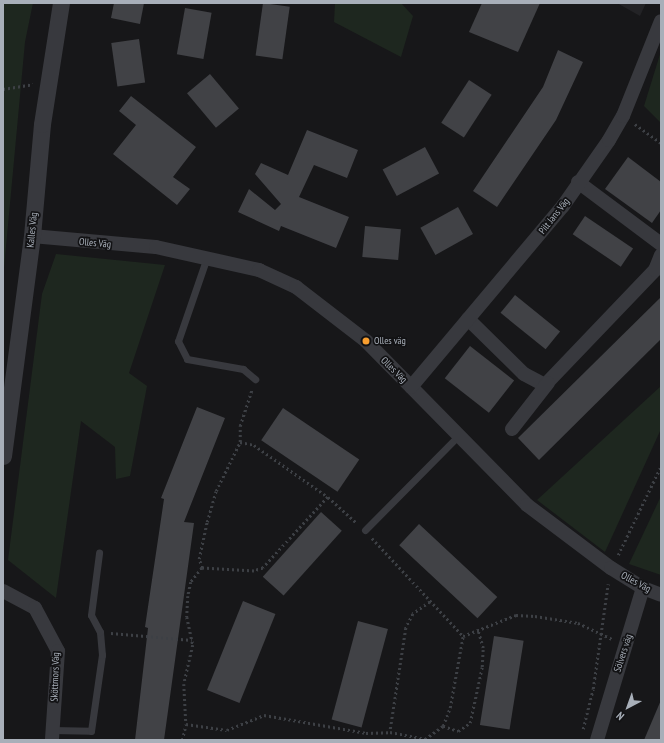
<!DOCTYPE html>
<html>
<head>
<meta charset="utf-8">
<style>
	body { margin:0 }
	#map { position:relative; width:664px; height:743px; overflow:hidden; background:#171719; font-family:"PT Sans Narrow",sans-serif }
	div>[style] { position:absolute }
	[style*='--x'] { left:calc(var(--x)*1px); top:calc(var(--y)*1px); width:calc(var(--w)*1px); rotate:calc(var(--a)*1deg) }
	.built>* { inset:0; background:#232326 }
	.green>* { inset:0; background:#1e271f }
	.building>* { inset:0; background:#414246; transform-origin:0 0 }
	.path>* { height:2.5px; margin-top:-1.25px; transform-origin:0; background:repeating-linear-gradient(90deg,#3d4045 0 2px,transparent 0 5px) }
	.service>* { height:7px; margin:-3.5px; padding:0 3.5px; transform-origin:3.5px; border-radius:3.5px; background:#38393e }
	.minor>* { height:14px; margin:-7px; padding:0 7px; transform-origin:7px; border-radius:7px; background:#38393e }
	.tertiary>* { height:17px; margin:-8.5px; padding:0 8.5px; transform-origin:8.5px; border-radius:8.5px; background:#38393e }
	.dots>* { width:11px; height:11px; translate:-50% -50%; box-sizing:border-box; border:2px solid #121214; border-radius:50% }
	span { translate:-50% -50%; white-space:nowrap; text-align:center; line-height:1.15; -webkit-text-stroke:3.5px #121214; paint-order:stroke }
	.street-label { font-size:10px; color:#a8afb9 }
	.poi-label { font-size:10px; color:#a8afb9 }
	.left { translate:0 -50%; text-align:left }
	.frame { position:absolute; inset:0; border:4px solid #a8afb9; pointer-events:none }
	.north { position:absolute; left:608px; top:687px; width:40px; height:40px; -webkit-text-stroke:3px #121214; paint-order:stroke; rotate:221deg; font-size:11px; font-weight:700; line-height:16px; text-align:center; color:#a8afb9 }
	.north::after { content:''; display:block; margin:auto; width:14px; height:18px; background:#a8afb9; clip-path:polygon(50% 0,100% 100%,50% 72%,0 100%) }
</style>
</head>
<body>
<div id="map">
	<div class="built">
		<i style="clip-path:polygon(617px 3px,646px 3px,640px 16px)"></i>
	</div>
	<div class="green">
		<i style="clip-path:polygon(3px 3px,33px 3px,25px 42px,3px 279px)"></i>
		<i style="clip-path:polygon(335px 3px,401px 3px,413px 16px,401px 57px,334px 22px)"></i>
		<i style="clip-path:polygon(661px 51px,661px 123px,644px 106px)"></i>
		<i style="clip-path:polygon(56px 254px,165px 265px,129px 373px,147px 386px,130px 476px,116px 479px,115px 447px,81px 421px,56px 598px,8px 560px,42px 294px)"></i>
		<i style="clip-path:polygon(661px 386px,661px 429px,605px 552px,537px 500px)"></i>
		<i style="clip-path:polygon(661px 496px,661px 575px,629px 564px)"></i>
	</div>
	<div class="building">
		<i style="clip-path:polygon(114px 3px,144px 3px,140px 24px,111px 18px)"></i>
		<i style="left:263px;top:3px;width:27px;height:53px;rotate:8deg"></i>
		<i style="clip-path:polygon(482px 3px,540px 3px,518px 52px,469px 32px)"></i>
		<i style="left:185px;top:8px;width:27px;height:47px;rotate:10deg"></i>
		<i style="left:139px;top:39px;width:44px;height:28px;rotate:82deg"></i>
		<i style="clip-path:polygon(558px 50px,583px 62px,556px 120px,497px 207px,473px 191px,543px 87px)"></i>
		<i style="left:210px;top:74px;width:45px;height:30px;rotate:50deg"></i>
		<i style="left:469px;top:80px;width:27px;height:51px;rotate:33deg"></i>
		<i style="clip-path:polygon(131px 96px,196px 147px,173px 177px,190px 189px,177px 205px,113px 154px,136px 125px,119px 111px)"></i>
		<i style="clip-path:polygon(307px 130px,358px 150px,347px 178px,314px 165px,299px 197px,349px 217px,336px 248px,281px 226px,279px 231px,238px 212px,249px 189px,275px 210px,281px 204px,255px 174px,261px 163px,288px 175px)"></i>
		<i style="left:425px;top:147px;width:30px;height:48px;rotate:62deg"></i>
		<i style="clip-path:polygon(628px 157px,661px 182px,661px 210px,652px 223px,605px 189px)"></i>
		<i style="left:458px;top:207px;width:31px;height:43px;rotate:61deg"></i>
		<i style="left:585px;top:216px;width:58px;height:22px;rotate:34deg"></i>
		<i style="left:365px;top:226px;width:36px;height:31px;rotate:5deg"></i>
		<i style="left:515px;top:295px;width:58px;height:23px;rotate:39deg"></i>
		<i style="clip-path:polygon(661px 297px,661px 339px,539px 460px,518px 438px)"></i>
		<i style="left:470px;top:346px;width:56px;height:41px;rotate:38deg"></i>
		<i style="clip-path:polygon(197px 407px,225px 418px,184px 522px,194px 523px,164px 740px,135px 740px,148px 628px,145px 627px,164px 499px,161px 498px)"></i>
		<i style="left:283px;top:408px;width:92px;height:39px;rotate:34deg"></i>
		<i style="left:321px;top:512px;width:28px;height:87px;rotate:42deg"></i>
		<i style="left:419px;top:524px;width:107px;height:29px;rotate:43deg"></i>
		<i style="left:243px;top:601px;width:35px;height:96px;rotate:22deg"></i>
		<i style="left:358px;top:621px;width:31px;height:102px;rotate:15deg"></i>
		<i style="left:494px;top:636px;width:30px;height:90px;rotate:9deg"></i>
		<i style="clip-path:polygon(661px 700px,661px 740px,644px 740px)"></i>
	</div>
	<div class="path">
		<i style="--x:3;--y:89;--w:30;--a:-9"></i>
		<i style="--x:635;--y:124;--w:32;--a:36"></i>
		<i style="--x:240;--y:442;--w:14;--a:12"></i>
		<i style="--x:254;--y:445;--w:90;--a:35.1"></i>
		<i style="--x:328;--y:497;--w:96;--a:132.5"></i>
		<i style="--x:263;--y:568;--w:9;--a:162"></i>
		<i style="--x:254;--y:571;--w:52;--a:-176.7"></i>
		<i style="--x:202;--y:568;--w:9;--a:-108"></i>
		<i style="--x:199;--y:559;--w:38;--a:-78"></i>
		<i style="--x:207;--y:522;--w:32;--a:-74"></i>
		<i style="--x:216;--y:491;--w:55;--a:-63.9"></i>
		<i style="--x:240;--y:442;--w:16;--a:-90"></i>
		<i style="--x:240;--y:426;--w:39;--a:-72"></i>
		<i style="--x:328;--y:497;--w:39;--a:42"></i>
		<i style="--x:372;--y:538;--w:134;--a:47.1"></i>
		<i style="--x:463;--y:636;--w:57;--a:-21.6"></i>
		<i style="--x:516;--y:615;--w:19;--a:3"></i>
		<i style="--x:535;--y:616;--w:44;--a:9.2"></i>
		<i style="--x:578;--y:623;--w:38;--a:25"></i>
		<i style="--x:618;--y:555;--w:99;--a:-64.2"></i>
		<i style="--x:202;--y:568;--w:18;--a:128"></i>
		<i style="--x:191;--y:582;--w:14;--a:102"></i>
		<i style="--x:188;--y:596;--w:21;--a:93"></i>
		<i style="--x:187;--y:617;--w:29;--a:78"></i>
		<i style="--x:193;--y:645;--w:40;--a:103"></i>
		<i style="--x:184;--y:684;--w:40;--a:87.1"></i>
		<i style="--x:186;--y:724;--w:41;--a:8.3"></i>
		<i style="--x:227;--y:730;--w:40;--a:-22"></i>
		<i style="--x:264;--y:715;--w:104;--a:10"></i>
		<i style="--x:366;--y:733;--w:24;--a:-2"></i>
		<i style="--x:430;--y:602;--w:21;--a:145"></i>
		<i style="--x:413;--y:614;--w:16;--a:117"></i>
		<i style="--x:406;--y:628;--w:105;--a:98.7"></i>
		<i style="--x:390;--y:732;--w:36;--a:11"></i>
		<i style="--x:425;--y:739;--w:22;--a:-36"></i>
		<i style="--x:443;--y:726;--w:19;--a:-69"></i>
		<i style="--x:450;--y:708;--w:73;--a:-79.8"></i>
		<i style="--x:111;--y:633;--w:81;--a:4.9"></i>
		<i style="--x:443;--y:726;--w:16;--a:18"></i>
		<i style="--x:458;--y:731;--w:14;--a:-34"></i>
		<i style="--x:470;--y:723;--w:57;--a:-77.9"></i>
		<i style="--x:482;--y:667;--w:19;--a:-87"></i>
		<i style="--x:483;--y:648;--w:18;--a:-106"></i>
		<i style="--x:583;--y:729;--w:41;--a:-76"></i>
		<i style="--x:593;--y:689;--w:106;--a:-81.9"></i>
		<i style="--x:182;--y:740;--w:16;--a:-76"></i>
	</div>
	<div class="service">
		<i style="--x:207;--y:257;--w:89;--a:109"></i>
		<i style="--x:178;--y:341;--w:20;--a:63"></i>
		<i style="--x:187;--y:359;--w:57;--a:10.1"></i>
		<i style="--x:243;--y:369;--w:16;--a:40"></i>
		<i style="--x:365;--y:530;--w:131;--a:-45.3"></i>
		<i style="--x:52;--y:730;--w:39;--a:1"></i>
		<i style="--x:91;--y:731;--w:77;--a:-81.8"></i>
		<i style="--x:102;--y:655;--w:23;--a:-95"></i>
		<i style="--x:100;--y:632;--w:19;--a:-118"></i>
		<i style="--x:91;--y:615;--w:63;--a:-82.6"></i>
	</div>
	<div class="minor">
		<i style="--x:578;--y:182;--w:104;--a:36.8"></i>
		<i style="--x:32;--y:236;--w:124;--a:5.1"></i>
		<i style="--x:156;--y:247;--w:106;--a:12.6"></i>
		<i style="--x:259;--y:270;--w:41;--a:24.7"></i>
		<i style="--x:296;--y:287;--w:88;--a:37.6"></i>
		<i style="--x:366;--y:341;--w:230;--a:45.5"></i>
		<i style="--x:527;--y:505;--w:105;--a:36.9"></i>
		<i style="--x:611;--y:568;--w:38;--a:32"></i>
		<i style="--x:643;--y:588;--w:19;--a:21"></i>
		<i style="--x:468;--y:319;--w:78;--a:44.5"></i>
		<i style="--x:524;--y:374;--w:24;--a:28"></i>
		<i style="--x:545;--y:385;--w:159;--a:-46.3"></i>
		<i style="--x:655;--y:270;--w:16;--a:-68"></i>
		<i style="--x:411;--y:387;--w:236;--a:-50"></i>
		<i style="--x:563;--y:206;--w:80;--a:-55.1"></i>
		<i style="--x:609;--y:140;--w:28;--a:-60"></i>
		<i style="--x:623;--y:116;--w:102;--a:-68.2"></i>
		<i style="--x:512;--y:429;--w:58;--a:-52"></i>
		<i style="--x:3;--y:591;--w:36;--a:28"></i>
		<i style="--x:35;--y:608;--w:49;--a:61.9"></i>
		<i style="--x:58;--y:651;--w:89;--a:93.9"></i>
		<i style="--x:597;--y:740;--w:159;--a:-73.2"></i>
	</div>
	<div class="tertiary">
		<i style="--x:3;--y:456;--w:222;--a:-82.5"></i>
		<i style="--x:32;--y:236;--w:112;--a:-84.9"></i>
		<i style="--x:42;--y:124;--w:122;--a:-81.1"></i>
	</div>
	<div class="dots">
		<i style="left:366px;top:341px;background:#f89e2f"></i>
	</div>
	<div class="street-label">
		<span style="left:554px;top:216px;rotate:-52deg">Pilt Jans Väg</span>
		<span style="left:32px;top:230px;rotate:-84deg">Kalles Väg</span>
		<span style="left:95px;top:243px;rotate:5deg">Olles Väg</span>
		<span style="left:394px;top:370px;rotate:45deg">Olles Väg</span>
		<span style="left:636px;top:582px;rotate:28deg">Olles Väg</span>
		<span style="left:623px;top:653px;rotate:-72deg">Sölvers väg</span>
		<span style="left:55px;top:677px;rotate:-88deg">Sköttmors Väg</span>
	</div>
	<div class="poi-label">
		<span class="left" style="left:374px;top:341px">Olles väg</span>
	</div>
	<div class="frame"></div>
	<div class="north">N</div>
</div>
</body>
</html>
